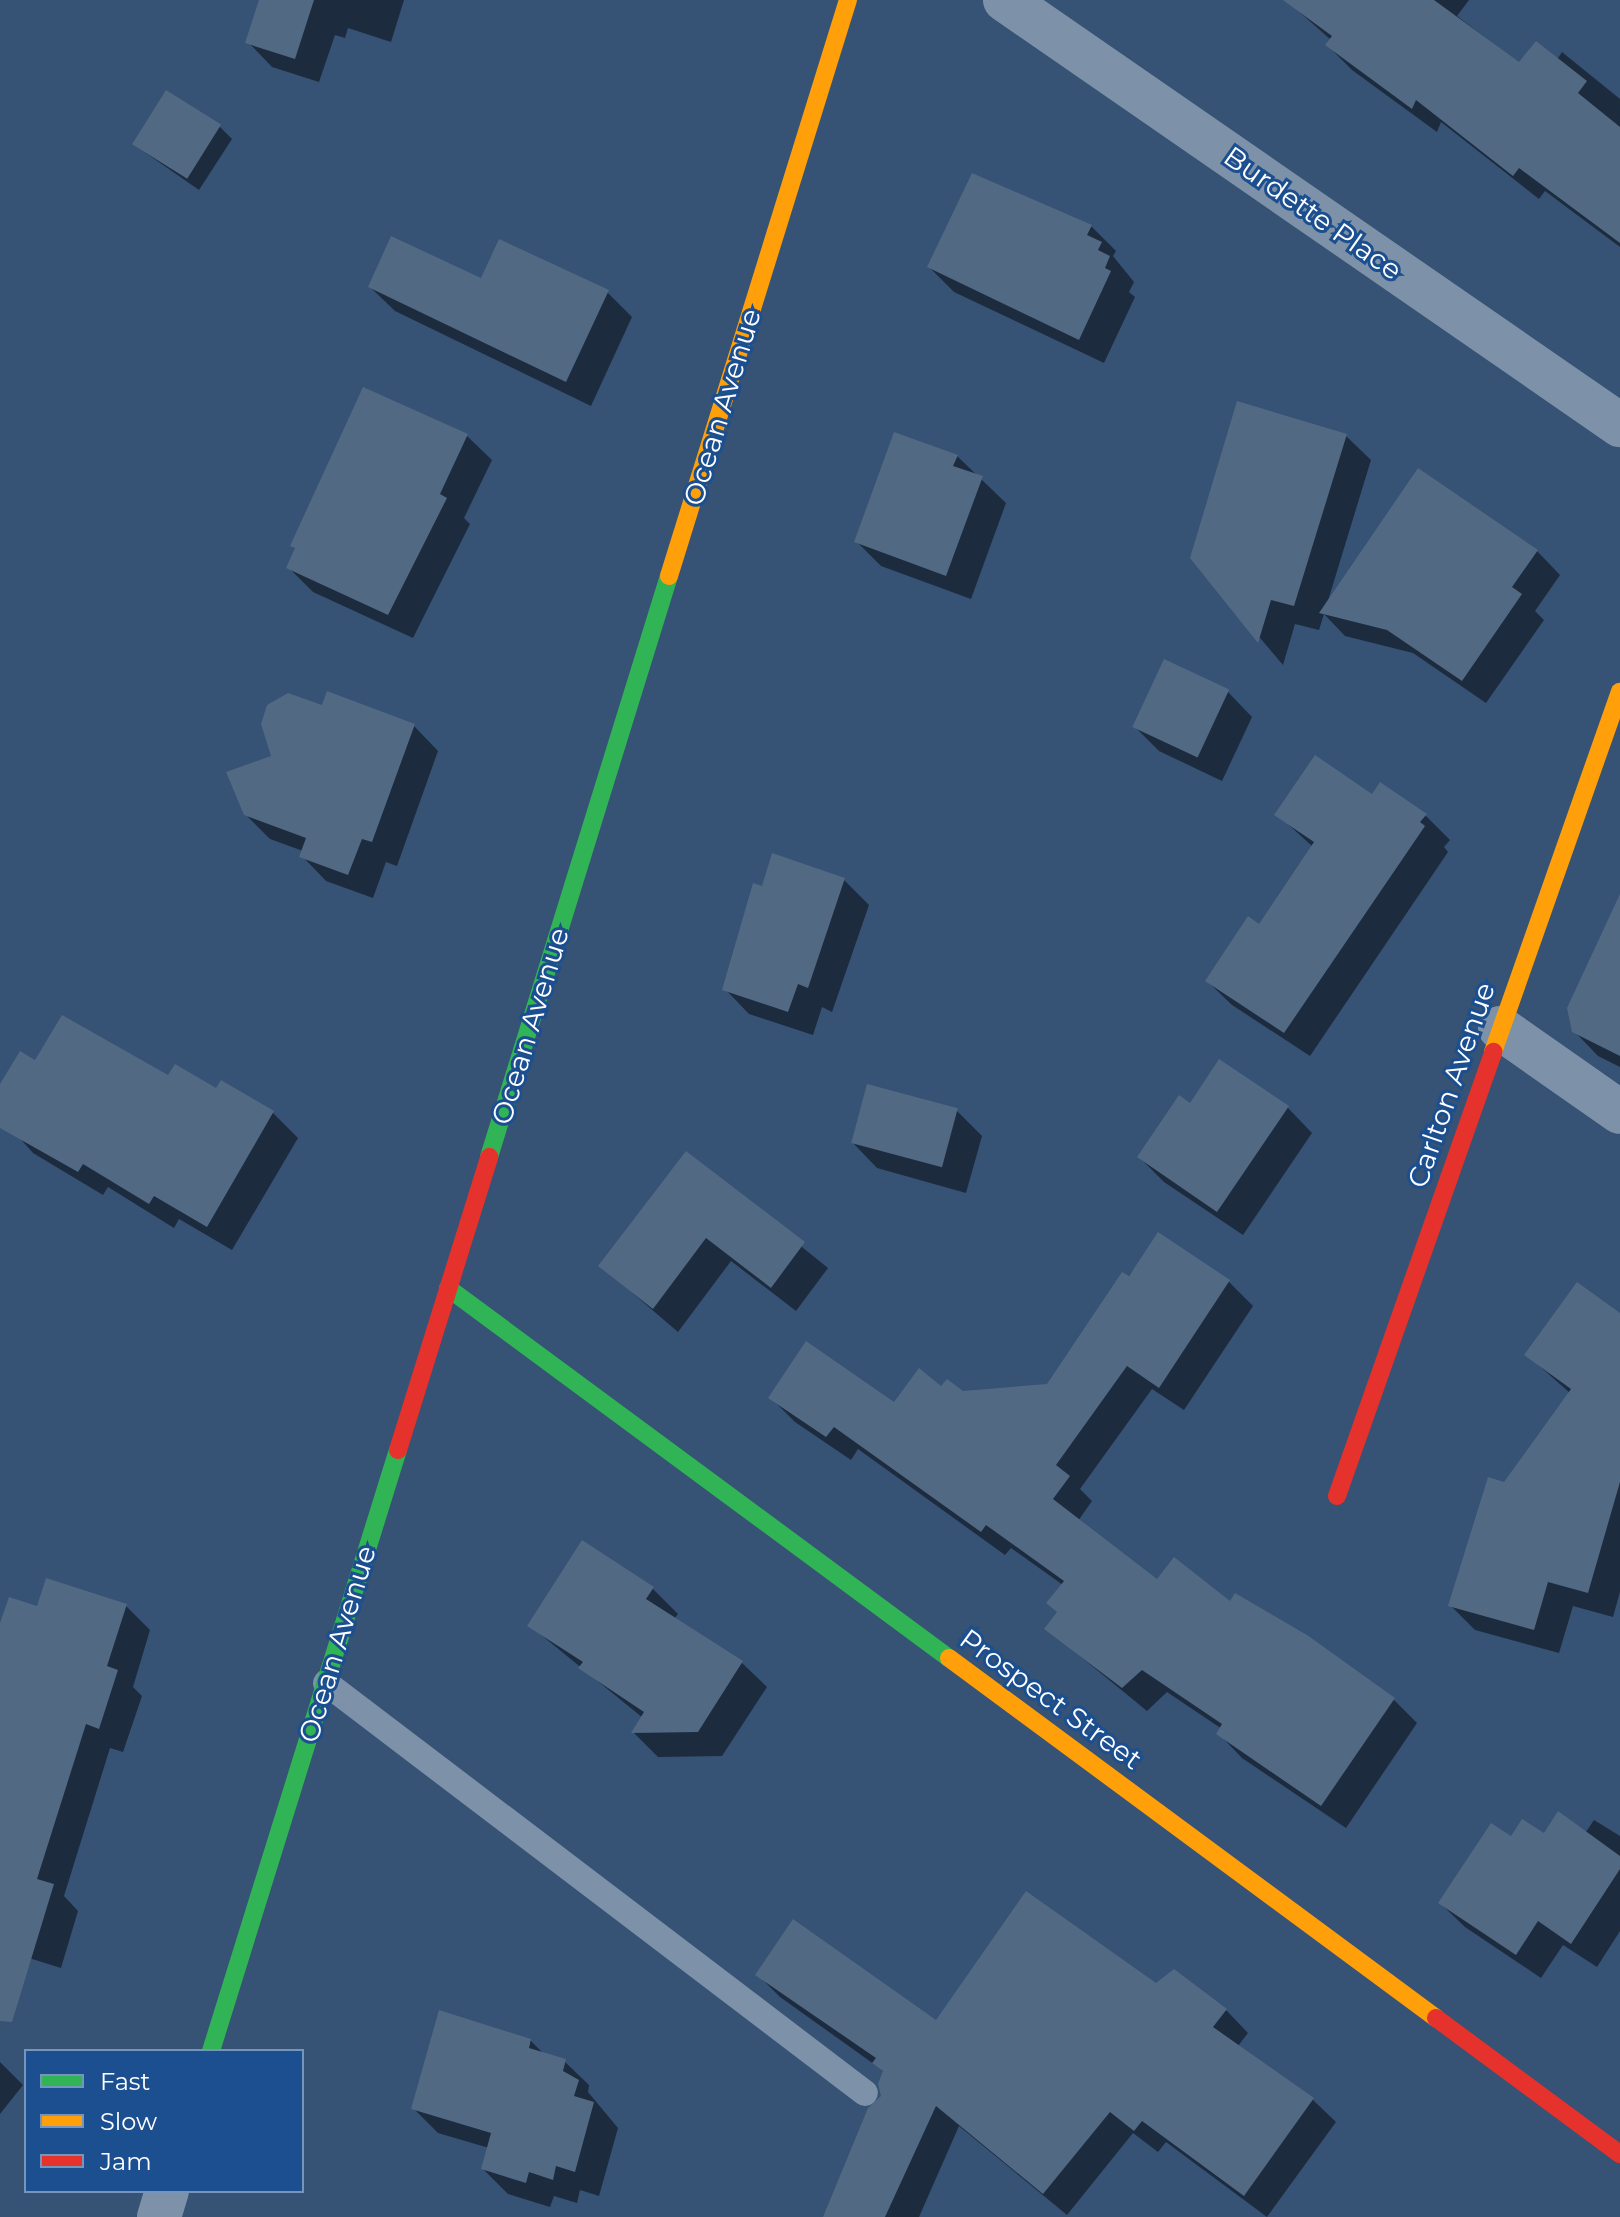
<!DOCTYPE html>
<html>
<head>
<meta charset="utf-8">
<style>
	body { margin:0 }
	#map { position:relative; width:1620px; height:2217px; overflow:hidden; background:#365274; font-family:Montserrat,sans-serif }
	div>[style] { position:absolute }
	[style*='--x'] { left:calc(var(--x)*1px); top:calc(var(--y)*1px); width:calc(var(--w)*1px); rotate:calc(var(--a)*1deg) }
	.shadow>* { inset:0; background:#0007 }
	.building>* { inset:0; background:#526984; transform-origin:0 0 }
	.lane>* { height:26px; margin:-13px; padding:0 13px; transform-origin:13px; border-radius:13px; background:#7d92a8 }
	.street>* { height:44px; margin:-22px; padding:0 22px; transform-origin:22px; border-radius:22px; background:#7d92a8 }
	.fast>* { height:18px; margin:-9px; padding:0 9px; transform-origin:9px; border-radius:9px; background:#30b455 }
	.slow>* { height:18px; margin:-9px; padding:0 9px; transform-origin:9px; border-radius:9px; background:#ff9f0a }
	.jam>* { height:18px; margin:-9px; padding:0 9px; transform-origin:9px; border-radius:9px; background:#e5322d }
	span { translate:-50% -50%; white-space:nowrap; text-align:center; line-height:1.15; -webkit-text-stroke:6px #1b4f8f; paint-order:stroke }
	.street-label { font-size:28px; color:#fff }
	.legend { position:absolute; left:24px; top:2049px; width:280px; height:144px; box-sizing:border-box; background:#1b4f8f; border:2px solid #7695bc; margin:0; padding:10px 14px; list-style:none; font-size:24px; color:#fff }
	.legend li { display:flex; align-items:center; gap:16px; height:40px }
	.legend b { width:40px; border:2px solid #7695bc }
</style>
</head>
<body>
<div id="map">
	<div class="shadow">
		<i style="clip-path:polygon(261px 0,404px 0,391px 42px,348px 28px,345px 38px,335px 35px,319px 82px,272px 67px,248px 42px)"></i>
		<i style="clip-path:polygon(1286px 0,1469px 0,1457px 16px,1520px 64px,1557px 60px,1562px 52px,1620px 99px,1620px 247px,1545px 191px,1539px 199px,1441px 122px,1437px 132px,1352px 70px,1327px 45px,1331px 40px)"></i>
		<i style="clip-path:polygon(220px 127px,232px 139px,199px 190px,133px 144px)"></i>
		<i style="clip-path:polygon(973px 175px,1091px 226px,1116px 251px,1113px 256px,1134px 282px,1129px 292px,1135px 297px,1104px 363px,954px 292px,929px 267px)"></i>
		<i style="clip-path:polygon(482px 281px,607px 292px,632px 317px,591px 406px,395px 311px,370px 287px)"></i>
		<i style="clip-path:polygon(467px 436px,492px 460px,464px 518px,470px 524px,413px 638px,313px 592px,288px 567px,296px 549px,293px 546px)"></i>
		<i style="clip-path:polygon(1346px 436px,1371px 460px,1327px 604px,1537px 551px,1560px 575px,1535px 611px,1544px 620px,1486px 703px,1413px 653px,1345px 636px,1324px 614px,1319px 630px,1295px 624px,1283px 665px,1192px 558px)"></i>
		<i style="clip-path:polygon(957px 456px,1006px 503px,971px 599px,881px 566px,857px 542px)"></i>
		<i style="clip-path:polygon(1228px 692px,1252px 717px,1222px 781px,1159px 751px,1134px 726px)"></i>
		<i style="clip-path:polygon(414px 726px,438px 751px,397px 866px,386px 862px,373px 898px,326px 881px,302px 856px,303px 851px,270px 839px,245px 814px,274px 757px)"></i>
		<i style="clip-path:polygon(1373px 797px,1425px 815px,1450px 840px,1444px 847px,1448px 852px,1310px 1056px,1232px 1005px,1207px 981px,1260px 927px,1313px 847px,1277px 814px)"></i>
		<i style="clip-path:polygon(844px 880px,869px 905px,832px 1012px,822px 1007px,813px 1035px,749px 1014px,725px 989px,763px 888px)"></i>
		<i style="clip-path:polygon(1620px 936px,1620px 1067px,1598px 1056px,1574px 1031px)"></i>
		<i style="clip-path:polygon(1220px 1062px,1288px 1108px,1312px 1133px,1243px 1235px,1164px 1182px,1139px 1157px,1190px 1106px)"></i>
		<i style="clip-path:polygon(36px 1063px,169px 1077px,217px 1091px,222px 1083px,273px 1113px,298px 1138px,232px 1250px,179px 1219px,174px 1228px,108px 1187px,103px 1195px,33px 1153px,0 1116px,0 1088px)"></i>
		<i style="clip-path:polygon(957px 1111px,982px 1136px,966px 1193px,877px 1168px,853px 1143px)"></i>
		<i style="clip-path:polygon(687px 1154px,828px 1268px,796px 1311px,731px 1261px,678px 1332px,601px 1266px)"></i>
		<i style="clip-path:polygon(1159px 1235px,1229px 1282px,1253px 1306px,1184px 1410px,1152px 1389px,1080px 1489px,1092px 1501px,1078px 1521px,1158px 1581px,1231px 1604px,1393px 1699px,1417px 1723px,1346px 1828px,1242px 1758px,1219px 1734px,1222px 1729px,1167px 1692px,1147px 1711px,1047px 1629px,1059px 1613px,1063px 1585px,1011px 1548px,1005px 1555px,858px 1449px,851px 1460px,795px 1422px,771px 1398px,895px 1405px,942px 1389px,963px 1393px,1048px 1385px)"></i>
		<i style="clip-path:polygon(1620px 1313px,1620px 1592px,1613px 1617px,1573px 1606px,1559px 1653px,1475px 1630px,1450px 1605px,1504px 1484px,1570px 1393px,1527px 1355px)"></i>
		<i style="clip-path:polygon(583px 1543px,653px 1589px,678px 1614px,674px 1619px,742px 1663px,767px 1687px,722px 1756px,658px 1757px,634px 1733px,643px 1718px,529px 1625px)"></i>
		<i style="clip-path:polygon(126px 1606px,150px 1630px,133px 1687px,142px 1696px,123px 1752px,110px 1748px,64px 1896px,78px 1911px,61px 1968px,0 1949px,0 1630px,39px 1608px)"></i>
		<i style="clip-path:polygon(1594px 1820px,1620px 1836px,1620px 1931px,1597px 1967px,1563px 1945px,1541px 1978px,1465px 1927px,1440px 1903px,1511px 1839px,1586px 1832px)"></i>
		<i style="clip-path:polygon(758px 1975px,936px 2023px,1156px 1986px,1226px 2010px,1248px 2033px,1238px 2046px,1313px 2100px,1336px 2122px,1267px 2217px,1166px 2142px,1158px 2152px,1133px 2133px,1067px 2215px,959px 2126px,919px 2217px,825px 2217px,883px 2096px,885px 2072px,780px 1997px)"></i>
		<i style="clip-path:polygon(530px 2040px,544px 2054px,564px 2061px,589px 2085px,588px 2092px,618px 2128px,599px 2196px,580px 2190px,577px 2203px,554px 2196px,550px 2207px,508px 2194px,483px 2169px,489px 2148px,438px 2133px,413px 2108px)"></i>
		<i style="clip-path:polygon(0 2062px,23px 2085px,0 2114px)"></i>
	</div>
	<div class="building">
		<i style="clip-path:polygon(259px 0,314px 0,295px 59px,245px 43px)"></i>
		<i style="clip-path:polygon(1283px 0,1434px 0,1519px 62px,1536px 41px,1587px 81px,1578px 93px,1620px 127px,1620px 243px,1519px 168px,1513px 176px,1416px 100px,1412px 109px,1325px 45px,1332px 36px)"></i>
		<i style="left:166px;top:90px;width:65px;height:64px;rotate:32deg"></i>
		<i style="clip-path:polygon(972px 173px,1092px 225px,1087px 235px,1102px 242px,1098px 250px,1110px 256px,1105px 268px,1111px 271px,1079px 340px,927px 267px)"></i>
		<i style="clip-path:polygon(391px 236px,481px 278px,499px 239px,609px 290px,566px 382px,368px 287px)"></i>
		<i style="clip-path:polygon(363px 387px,468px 434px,440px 494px,447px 498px,388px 615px,286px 568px,295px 548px,290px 546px)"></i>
		<i style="clip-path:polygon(1237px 401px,1347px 434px,1294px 606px,1271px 600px,1258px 643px,1190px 558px)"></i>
		<i style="clip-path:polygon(894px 432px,958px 455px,953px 466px,983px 476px,946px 576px,854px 542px)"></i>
		<i style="clip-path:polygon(1418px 468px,1538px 550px,1512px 587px,1522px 594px,1462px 681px,1387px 630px,1319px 613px)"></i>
		<i style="left:1164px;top:659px;width:72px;height:75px;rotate:25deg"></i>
		<i style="clip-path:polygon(327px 691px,415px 724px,372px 842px,362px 839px,348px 875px,299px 857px,306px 838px,244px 815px,226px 772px,271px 756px,261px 724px,267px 705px,288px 693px,322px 705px)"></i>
		<i style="clip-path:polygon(1315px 755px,1372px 794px,1380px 782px,1427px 814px,1420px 822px,1425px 826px,1284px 1033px,1205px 981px,1248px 916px,1259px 924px,1314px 842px,1274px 815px)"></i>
		<i style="clip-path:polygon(772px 853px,845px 878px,808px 988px,798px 984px,788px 1012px,722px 990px,753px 883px,762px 886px)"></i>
		<i style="clip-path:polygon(1620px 894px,1620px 1056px,1572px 1032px,1567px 1008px)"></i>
		<i style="clip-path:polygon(62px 1015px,168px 1075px,175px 1064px,216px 1088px,221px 1080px,274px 1111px,207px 1227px,154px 1196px,149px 1204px,83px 1164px,78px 1172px,0 1128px,0 1084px,20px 1051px,35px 1060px)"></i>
		<i style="clip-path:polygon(1219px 1059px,1289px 1106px,1217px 1212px,1137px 1157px,1179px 1095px,1190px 1103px)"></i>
		<i style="left:867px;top:1084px;width:94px;height:61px;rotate:15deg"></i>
		<i style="clip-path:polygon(686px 1151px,805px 1242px,771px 1288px,706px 1238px,653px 1309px,598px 1266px)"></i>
		<i style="clip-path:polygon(1158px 1232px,1230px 1280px,1159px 1388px,1127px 1366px,1056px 1465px,1070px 1476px,1053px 1499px,1157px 1579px,1174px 1557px,1230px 1601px,1235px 1593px,1307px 1635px,1395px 1698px,1321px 1806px,1216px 1734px,1222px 1724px,1142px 1670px,1122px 1688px,1044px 1629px,1057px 1612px,1046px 1603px,1064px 1581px,986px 1525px,981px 1532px,834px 1427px,826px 1437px,768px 1398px,806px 1341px,894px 1402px,919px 1368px,941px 1386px,947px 1379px,963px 1391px,1047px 1384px,1122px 1272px,1129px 1276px)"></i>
		<i style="clip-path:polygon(1577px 1282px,1620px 1313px,1620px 1482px,1588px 1593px,1548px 1582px,1534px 1630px,1448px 1606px,1488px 1477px,1504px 1482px,1571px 1389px,1524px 1355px)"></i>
		<i style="clip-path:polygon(582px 1540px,654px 1587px,646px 1599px,743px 1661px,698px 1732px,631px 1733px,644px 1712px,578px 1668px,583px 1662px,527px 1626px)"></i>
		<i style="clip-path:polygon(46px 1578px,127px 1604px,107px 1666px,118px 1670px,99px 1729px,86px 1724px,37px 1879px,54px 1884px,12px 2022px,0 2021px,0 1623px,9px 1597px,37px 1606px)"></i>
		<i style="clip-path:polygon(1558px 1811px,1620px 1856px,1620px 1869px,1571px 1944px,1538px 1921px,1516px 1955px,1438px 1903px,1491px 1823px,1511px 1836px,1522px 1819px,1544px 1833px)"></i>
		<i style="clip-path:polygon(1026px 1891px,1156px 1983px,1174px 1969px,1227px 2009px,1213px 2027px,1314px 2098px,1244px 2196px,1142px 2121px,1134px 2131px,1110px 2112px,1043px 2194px,936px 2106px,885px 2217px,823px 2217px,868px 2108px,881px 2096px,878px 2084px,883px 2071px,872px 2063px,876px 2058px,755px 1975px,793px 1919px,936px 2020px)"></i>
		<i style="clip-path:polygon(439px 2010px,531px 2039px,529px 2048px,566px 2059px,563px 2071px,579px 2080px,574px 2096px,594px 2102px,575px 2172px,556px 2166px,553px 2180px,529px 2172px,526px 2183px,481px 2169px,491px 2133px,411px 2109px)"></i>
	</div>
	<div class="lane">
		<i style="--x:326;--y:1683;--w:677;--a:37.26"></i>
	</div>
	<div class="street">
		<i style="--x:1005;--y:0;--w:748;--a:34.65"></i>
		<i style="--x:1500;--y:1028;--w:146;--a:35"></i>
		<i style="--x:159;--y:2217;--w:27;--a:-73"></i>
	</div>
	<div class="fast">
		<i style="--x:489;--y:1157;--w:608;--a:-72.79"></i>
		<i style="--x:448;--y:1288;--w:623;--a:36.45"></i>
		<i style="--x:211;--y:2051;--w:629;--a:-72.72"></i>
	</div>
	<div class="slow">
		<i style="--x:669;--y:576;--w:603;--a:-72.74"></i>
		<i style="--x:1493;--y:1052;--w:382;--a:-70.6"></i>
		<i style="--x:949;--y:1658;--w:606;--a:36.47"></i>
	</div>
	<div class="jam">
		<i style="--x:398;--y:1450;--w:307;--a:-72.7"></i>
		<i style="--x:1337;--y:1496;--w:471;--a:-70.6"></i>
		<i style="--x:1436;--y:2018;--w:229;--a:36.5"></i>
	</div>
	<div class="street-label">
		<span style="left:1313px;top:213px;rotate:35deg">Burdette Place</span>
		<span style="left:722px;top:407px;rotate:-73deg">Ocean Avenue</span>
		<span style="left:530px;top:1026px;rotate:-73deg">Ocean Avenue</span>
		<span style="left:1451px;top:1085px;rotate:-71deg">Carlton Avenue</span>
		<span style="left:337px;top:1644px;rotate:-73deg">Ocean Avenue</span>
		<span style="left:1051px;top:1699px;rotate:36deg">Prospect Street</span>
	</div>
	<ul class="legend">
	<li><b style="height:10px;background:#30b455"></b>Fast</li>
	<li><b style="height:10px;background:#ff9f0a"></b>Slow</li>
	<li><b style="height:10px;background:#e5322d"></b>Jam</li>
	</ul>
</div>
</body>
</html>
